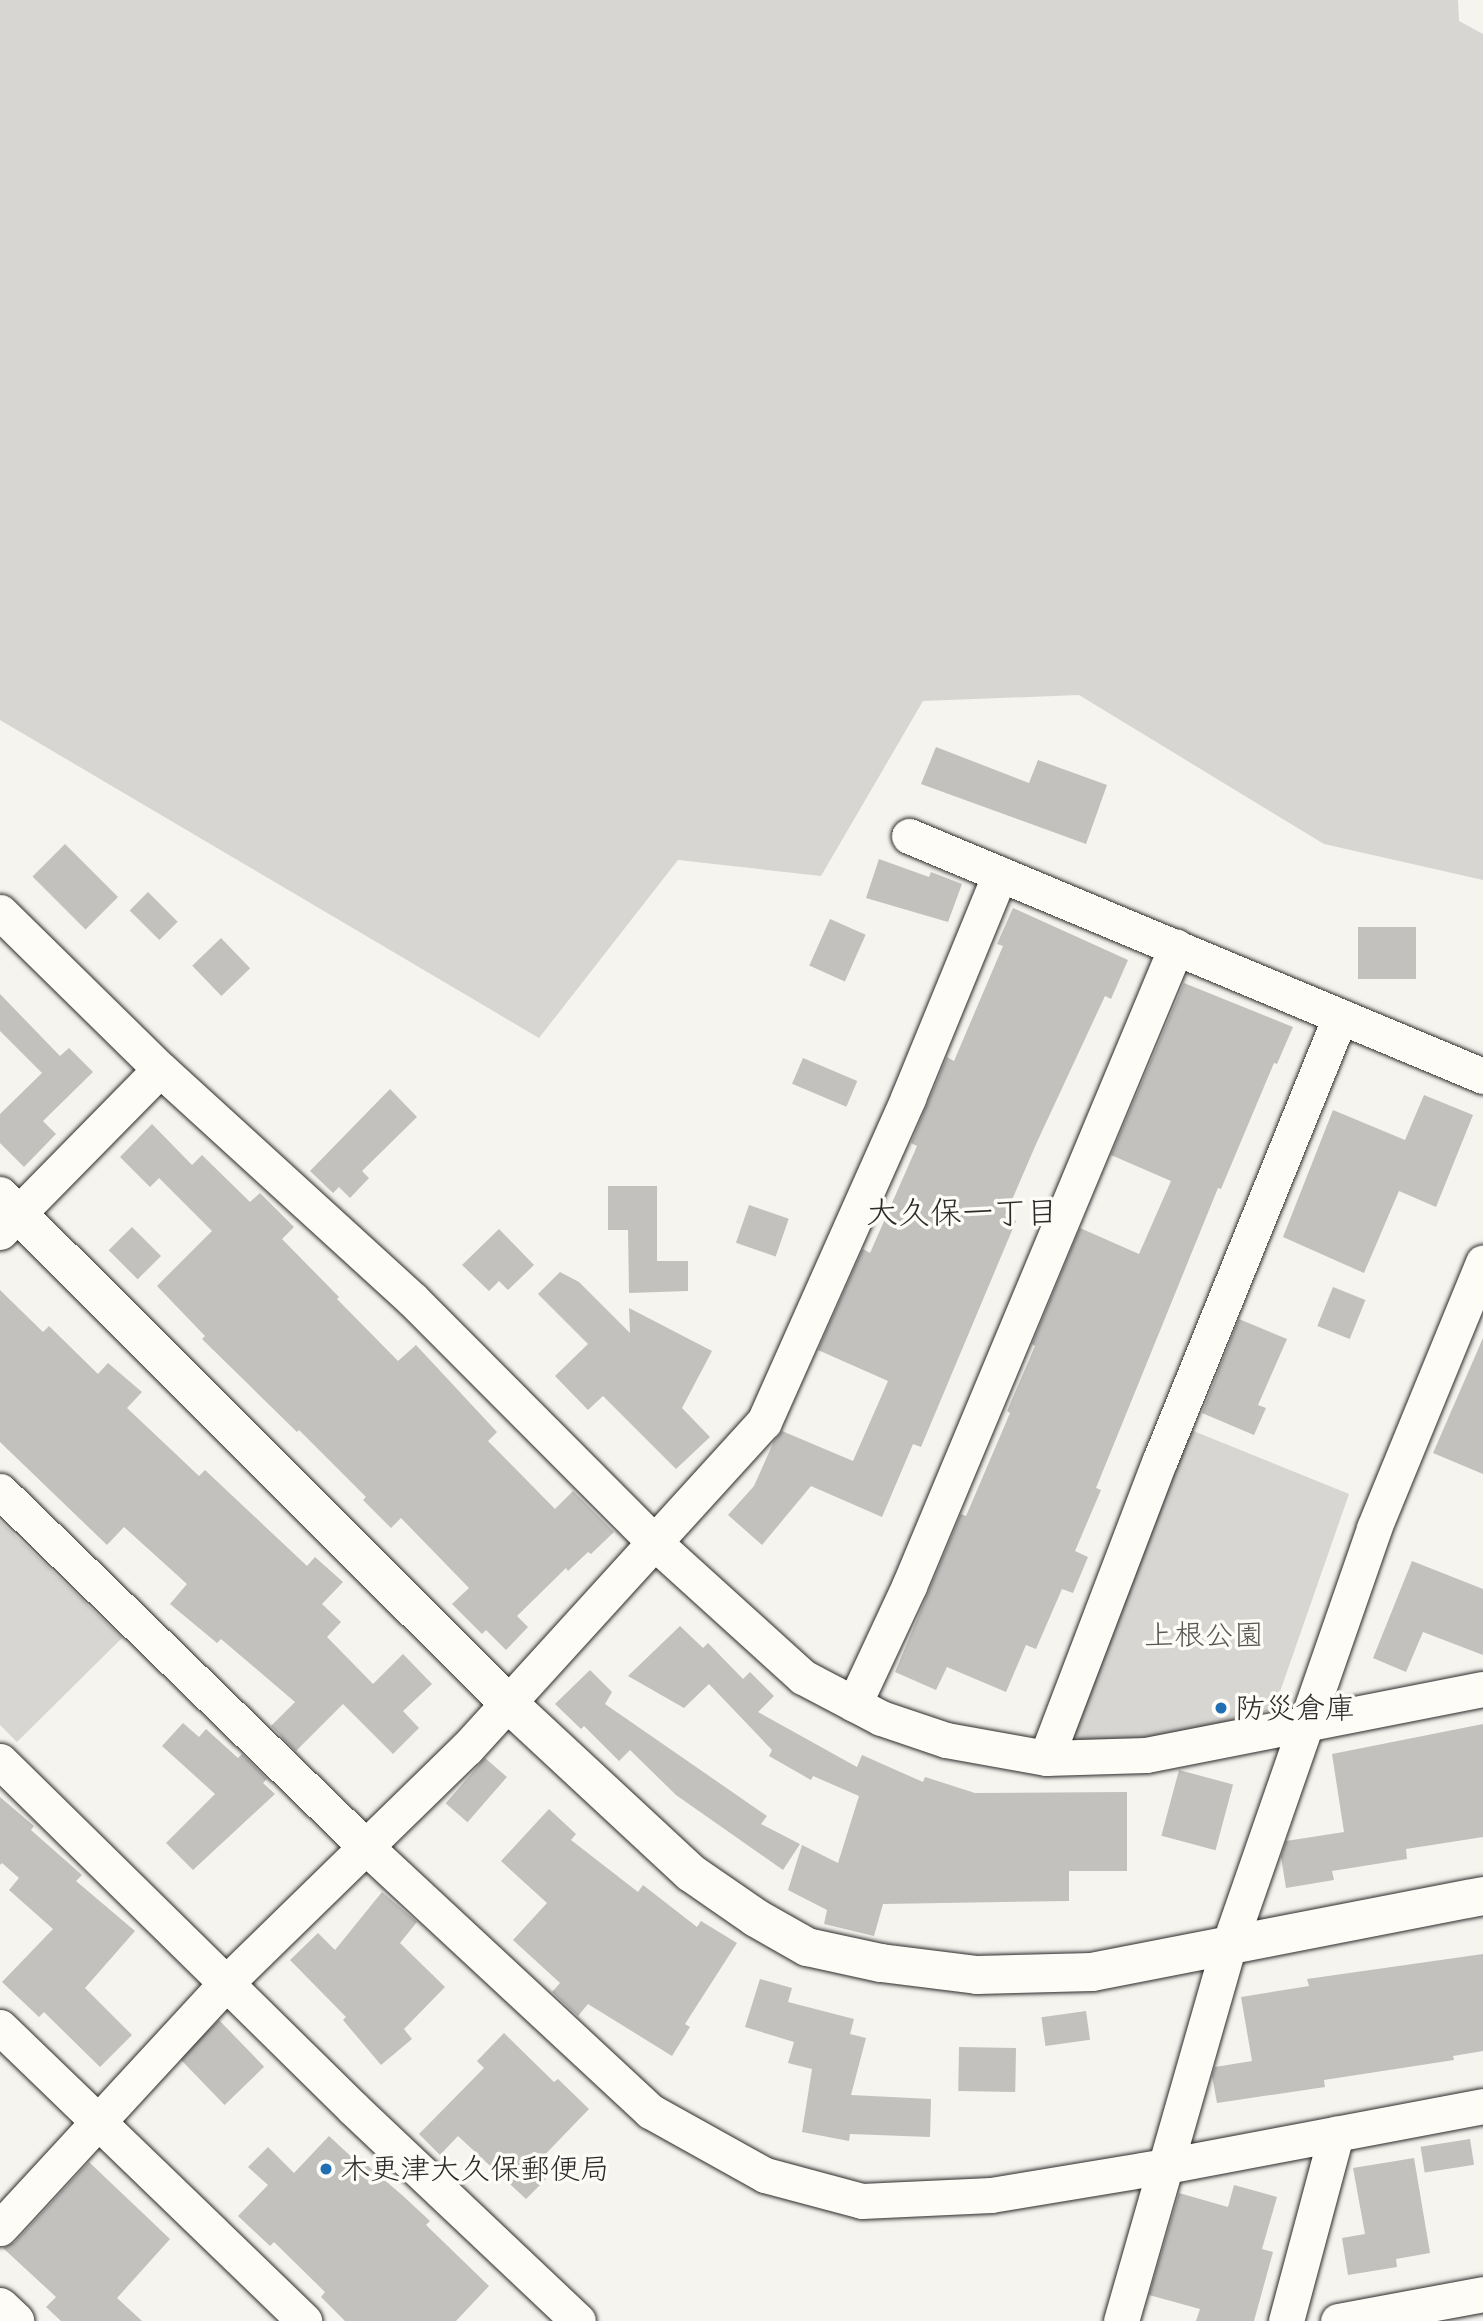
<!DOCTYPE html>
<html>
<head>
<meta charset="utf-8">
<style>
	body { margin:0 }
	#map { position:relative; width:1483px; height:2321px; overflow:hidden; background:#f5f4ef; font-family:Caveat,"Klee One",sans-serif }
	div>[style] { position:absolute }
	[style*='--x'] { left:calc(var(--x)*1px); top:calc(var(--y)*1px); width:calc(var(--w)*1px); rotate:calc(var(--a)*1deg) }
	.green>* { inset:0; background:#d7d6d2 }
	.building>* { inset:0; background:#c2c1be; transform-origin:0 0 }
	.roads { filter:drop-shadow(0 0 2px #2b2b2b) drop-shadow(0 0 2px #2b2b2b) }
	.minor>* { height:35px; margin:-17.5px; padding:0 17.5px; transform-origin:17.5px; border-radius:17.5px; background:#fdfcf7 }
	.tertiary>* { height:38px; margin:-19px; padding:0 19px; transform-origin:19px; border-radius:19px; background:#fdfcf7 }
	.dots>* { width:19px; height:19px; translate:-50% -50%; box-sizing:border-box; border:4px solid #fdfcf7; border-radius:50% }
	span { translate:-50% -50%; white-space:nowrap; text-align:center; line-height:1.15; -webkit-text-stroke:7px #fdfcf7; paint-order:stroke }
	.park-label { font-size:30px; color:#565655 }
	.poi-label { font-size:30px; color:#2b2b2b }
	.left { translate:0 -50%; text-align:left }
	.neighbourhood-label { font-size:32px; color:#2b2b2b }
</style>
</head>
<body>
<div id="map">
	<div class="green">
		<i style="clip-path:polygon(0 0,1458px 0,1459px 21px,1483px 34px,1483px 880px,1324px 844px,1079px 695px,923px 701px,821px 876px,678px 860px,539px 1038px,0 720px)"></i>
		<i style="clip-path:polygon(1191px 1430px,1349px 1494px,1274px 1709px,1224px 1724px,1151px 1737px,1080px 1740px,1067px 1730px)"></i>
		<i style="clip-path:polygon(0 1521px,122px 1638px,17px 1742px,0 1725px)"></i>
	</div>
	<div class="building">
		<i style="clip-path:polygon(936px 747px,1029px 783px,1038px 760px,1107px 785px,1086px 844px,921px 784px)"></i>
		<i style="left:65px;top:844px;width:75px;height:46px;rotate:45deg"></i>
		<i style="clip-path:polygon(879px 859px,929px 877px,931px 872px,962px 884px,948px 922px,866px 898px)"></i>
		<i style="left:148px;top:892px;width:42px;height:26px;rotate:45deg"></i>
		<i style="clip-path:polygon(1013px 908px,1128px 960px,1111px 999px,1105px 996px,1037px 1142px,1005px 1216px,1016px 1221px,921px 1447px,913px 1444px,882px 1517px,811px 1486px,762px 1545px,728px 1515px,754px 1486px,774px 1441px,782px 1431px,853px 1461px,888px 1381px,818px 1350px,863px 1249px,870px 1253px,917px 1146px,911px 1143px,947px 1057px,954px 1061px,1003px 946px,997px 944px)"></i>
		<i style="left:830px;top:919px;width:39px;height:51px;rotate:24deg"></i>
		<i style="left:1358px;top:927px;width:58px;height:52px"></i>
		<i style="left:221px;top:938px;width:42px;height:40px;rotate:46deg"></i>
		<i style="clip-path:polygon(1184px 983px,1293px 1027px,1277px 1064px,1274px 1063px,1221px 1189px,1218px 1188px,1096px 1488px,1101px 1490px,1075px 1551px,1088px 1557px,1073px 1593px,1062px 1589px,1036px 1649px,1026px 1645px,1006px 1692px,947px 1667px,936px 1690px,895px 1672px,961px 1514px,966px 1516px,1010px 1413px,1007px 1411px,1035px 1346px,1032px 1344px,1080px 1228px,1139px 1254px,1171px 1181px,1111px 1155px)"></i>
		<i style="clip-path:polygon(0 994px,60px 1056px,69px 1048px,93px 1072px,43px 1121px,56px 1134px,24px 1167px,0 1143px,0 1114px,42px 1073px,0 1031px)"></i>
		<i style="left:803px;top:1058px;width:59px;height:28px;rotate:23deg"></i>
		<i style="clip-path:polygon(390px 1089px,417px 1117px,362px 1171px,369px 1178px,350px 1198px,339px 1187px,333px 1193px,310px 1171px)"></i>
		<i style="clip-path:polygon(1424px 1095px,1473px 1115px,1436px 1207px,1399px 1191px,1364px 1273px,1283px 1237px,1333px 1110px,1405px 1140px)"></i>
		<i style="clip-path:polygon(152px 1124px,192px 1165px,202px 1155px,250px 1202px,260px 1193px,294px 1227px,282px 1239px,339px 1297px,337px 1299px,398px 1361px,416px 1345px,497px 1432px,488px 1441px,555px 1509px,573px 1491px,614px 1532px,591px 1554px,588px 1552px,568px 1571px,566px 1568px,517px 1616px,528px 1627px,506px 1650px,486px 1630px,482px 1634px,452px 1604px,469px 1588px,401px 1518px,391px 1528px,363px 1500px,366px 1497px,299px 1430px,297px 1432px,202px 1339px,205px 1336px,157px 1286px,212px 1231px,159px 1178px,150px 1187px,120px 1157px)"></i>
		<i style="clip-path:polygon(608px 1186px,657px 1186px,657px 1261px,688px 1261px,688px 1291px,629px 1293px,628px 1230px,608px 1230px)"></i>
		<i style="left:749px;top:1205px;width:42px;height:40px;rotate:19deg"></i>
		<i style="left:132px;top:1227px;width:41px;height:33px;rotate:45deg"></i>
		<i style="clip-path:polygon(499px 1229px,534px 1265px,508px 1290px,499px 1281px,489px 1291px,462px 1265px)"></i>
		<i style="clip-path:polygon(560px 1272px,579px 1282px,630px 1333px,629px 1308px,712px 1351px,682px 1408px,710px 1437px,676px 1469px,603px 1396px,588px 1410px,555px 1376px,588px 1344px,538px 1294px)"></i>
		<i style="left:1333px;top:1287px;width:35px;height:42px;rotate:22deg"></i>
		<i style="clip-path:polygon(0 1290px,43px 1332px,49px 1326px,98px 1374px,108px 1363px,142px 1392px,127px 1408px,199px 1476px,205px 1470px,307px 1566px,315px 1557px,343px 1582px,322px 1604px,341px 1622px,327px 1637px,373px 1684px,403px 1654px,432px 1684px,403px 1711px,419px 1728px,393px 1754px,343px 1704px,296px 1751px,271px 1726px,295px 1702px,221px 1639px,217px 1643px,170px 1604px,187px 1584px,124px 1527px,107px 1545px,0 1442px)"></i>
		<i style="clip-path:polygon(1239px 1319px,1287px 1339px,1258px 1405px,1266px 1408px,1254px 1435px,1202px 1413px)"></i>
		<i style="clip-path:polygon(1483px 1338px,1483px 1474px,1433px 1453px)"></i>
		<i style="clip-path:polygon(1412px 1561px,1483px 1589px,1483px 1655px,1423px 1632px,1406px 1672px,1373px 1658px)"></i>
		<i style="clip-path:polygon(680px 1626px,703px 1648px,708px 1643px,743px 1679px,750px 1672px,774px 1696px,758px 1712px,857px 1767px,862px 1755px,923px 1782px,925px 1777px,975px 1793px,1127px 1792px,1127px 1871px,1069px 1871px,1069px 1901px,883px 1904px,874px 1936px,824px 1924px,827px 1910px,788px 1890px,802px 1845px,838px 1863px,859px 1796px,813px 1776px,811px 1780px,769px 1756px,772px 1750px,709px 1684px,684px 1708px,628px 1676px)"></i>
		<i style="clip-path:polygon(590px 1670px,612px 1692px,605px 1704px,767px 1816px,761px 1824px,800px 1844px,783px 1870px,676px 1795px,630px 1750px,619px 1761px,584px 1726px,581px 1729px,555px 1704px)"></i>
		<i style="clip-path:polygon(183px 1723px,199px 1737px,206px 1729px,238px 1758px,242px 1754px,267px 1779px,263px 1783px,275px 1794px,193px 1870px,166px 1843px,215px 1794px,162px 1746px)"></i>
		<i style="clip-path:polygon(1483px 1724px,1483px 1837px,1406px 1849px,1407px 1859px,1332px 1871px,1334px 1880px,1286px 1888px,1281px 1857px,1286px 1841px,1344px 1832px,1332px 1754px)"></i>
		<i style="left:485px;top:1758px;width:29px;height:60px;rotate:41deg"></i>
		<i style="left:1179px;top:1770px;width:56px;height:68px;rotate:15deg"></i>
		<i style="clip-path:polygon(0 1797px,34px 1826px,31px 1830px,82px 1875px,76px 1881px,135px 1931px,85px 1988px,132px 2035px,100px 2067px,44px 2012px,39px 2017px,2px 1982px,53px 1929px,9px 1890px,19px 1878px,2px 1863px,0 1865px)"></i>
		<i style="clip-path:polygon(549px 1809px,576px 1834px,571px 1840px,638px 1892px,643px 1885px,697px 1927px,701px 1921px,737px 1943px,685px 2024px,690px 2027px,672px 2056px,588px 2004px,578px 2016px,552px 1992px,560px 1983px,513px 1940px,547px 1903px,501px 1861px)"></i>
		<i style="clip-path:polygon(382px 1892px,417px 1922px,400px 1943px,445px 1987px,404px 2029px,412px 2039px,381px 2065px,343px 2020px,346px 2017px,290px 1960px,318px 1933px,335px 1950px)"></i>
		<i style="clip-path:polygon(1483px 1954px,1483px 2051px,1453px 2056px,1454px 2060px,1324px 2080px,1325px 2087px,1217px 2103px,1212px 2076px,1215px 2067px,1252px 2061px,1241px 1997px,1309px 1986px,1307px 1979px)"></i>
		<i style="clip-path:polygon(760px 1979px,792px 1988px,788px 2002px,854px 2019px,850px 2034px,866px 2038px,851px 2095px,931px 2099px,930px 2137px,850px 2134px,849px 2141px,802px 2132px,812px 2069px,788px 2063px,794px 2042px,745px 2027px)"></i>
		<i style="left:1086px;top:2011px;width:29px;height:45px;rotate:82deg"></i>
		<i style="left:219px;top:2020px;width:65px;height:55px;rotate:46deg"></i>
		<i style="clip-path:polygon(504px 2033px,554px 2082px,558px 2079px,589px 2109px,533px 2167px,546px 2179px,526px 2199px,458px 2136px,440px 2155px,419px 2134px,484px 2068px,477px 2061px)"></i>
		<i style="left:959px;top:2047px;width:57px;height:44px;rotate:1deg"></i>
		<i style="clip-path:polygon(329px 2136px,357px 2162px,360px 2159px,402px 2195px,430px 2221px,426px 2225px,489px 2286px,456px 2321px,345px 2321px,321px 2297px,325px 2292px,274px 2242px,270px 2246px,238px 2216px,268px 2185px,248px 2167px,268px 2147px,294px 2173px)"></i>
		<i style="left:1470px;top:2139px;width:26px;height:50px;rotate:81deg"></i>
		<i style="clip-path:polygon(1414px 2158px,1430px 2253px,1396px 2259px,1397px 2267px,1348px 2275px,1342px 2238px,1365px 2234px,1353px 2168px)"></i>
		<i style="clip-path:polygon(89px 2162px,170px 2239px,117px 2298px,142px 2321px,61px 2321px,46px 2307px,56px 2297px,3px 2248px,15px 2242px)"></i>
		<i style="clip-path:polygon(1234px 2185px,1277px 2197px,1262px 2249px,1273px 2252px,1254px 2321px,1196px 2321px,1200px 2309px,1149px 2295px,1179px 2193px,1228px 2207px)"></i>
	</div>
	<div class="roads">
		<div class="minor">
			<i style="--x:909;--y:836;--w:622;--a:22.69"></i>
			<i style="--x:0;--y:912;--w:224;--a:44.5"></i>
			<i style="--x:160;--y:1069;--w:343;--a:42.4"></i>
			<i style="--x:413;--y:1300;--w:342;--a:45.1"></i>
			<i style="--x:654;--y:1542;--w:201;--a:42.2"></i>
			<i style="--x:803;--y:1677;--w:88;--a:27.7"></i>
			<i style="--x:881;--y:1718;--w:69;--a:18.7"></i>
			<i style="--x:946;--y:1740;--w:102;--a:10.2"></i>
			<i style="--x:1046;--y:1758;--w:100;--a:-1.7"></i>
			<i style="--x:1146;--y:1755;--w:343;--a:-11.1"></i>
			<i style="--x:0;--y:1232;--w:228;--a:-45.5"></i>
			<i style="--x:0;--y:1491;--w:511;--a:44.21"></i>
			<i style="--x:366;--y:1847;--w:388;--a:42.9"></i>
			<i style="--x:650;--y:2111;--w:132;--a:29.1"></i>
			<i style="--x:765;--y:2175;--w:100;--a:15"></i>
			<i style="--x:862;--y:2201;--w:129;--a:-2.7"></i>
			<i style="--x:991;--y:2195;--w:177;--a:-9.4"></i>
			<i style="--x:1166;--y:2166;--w:323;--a:-10.7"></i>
			<i style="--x:854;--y:1704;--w:130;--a:-65"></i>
			<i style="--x:909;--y:1586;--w:693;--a:-67.32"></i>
			<i style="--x:1046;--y:1758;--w:319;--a:-69.1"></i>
			<i style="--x:1160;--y:1460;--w:479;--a:-67.9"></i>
			<i style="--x:0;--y:1761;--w:496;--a:44.5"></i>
			<i style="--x:354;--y:2109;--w:308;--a:43.4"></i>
			<i style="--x:0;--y:2027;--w:423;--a:44"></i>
			<i style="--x:0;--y:2228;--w:335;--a:-47.3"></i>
			<i style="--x:227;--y:1982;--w:335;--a:-44.3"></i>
			<i style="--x:467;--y:1748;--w:441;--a:-47.7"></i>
			<i style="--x:764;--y:1422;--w:355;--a:-66"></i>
			<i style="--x:908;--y:1098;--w:242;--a:-67.7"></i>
			<i style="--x:1121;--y:2321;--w:391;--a:-74"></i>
			<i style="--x:1229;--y:1945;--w:441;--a:-70.8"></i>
			<i style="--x:1374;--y:1528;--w:287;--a:-67.7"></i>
			<i style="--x:1286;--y:2321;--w:194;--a:-75"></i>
			<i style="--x:1338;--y:2321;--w:147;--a:-10.5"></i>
		</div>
		<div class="tertiary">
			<i style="--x:0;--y:1196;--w:718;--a:44.94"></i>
			<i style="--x:508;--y:1703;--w:250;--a:42.9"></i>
			<i style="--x:691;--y:1873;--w:79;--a:34.7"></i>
			<i style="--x:756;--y:1918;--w:59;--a:29.6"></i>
			<i style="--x:807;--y:1947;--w:76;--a:12.2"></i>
			<i style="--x:881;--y:1963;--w:97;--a:7.1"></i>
			<i style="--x:977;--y:1975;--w:115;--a:-1.5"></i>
			<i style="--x:1092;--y:1972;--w:398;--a:-11"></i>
			<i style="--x:0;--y:2307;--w:21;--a:43"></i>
		</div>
	</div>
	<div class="dots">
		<i style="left:1221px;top:1708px;background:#1f6fb2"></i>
		<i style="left:326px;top:2169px;background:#1f6fb2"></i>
	</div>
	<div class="park-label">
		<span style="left:1204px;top:1635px">上根公園</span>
	</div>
	<div class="poi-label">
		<span class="left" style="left:1235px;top:1708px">防災倉庫</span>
		<span class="left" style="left:340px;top:2169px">木更津大久保郵便局</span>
	</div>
	<div class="neighbourhood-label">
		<span style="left:962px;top:1213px">大久保一丁目</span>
	</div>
</div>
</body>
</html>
